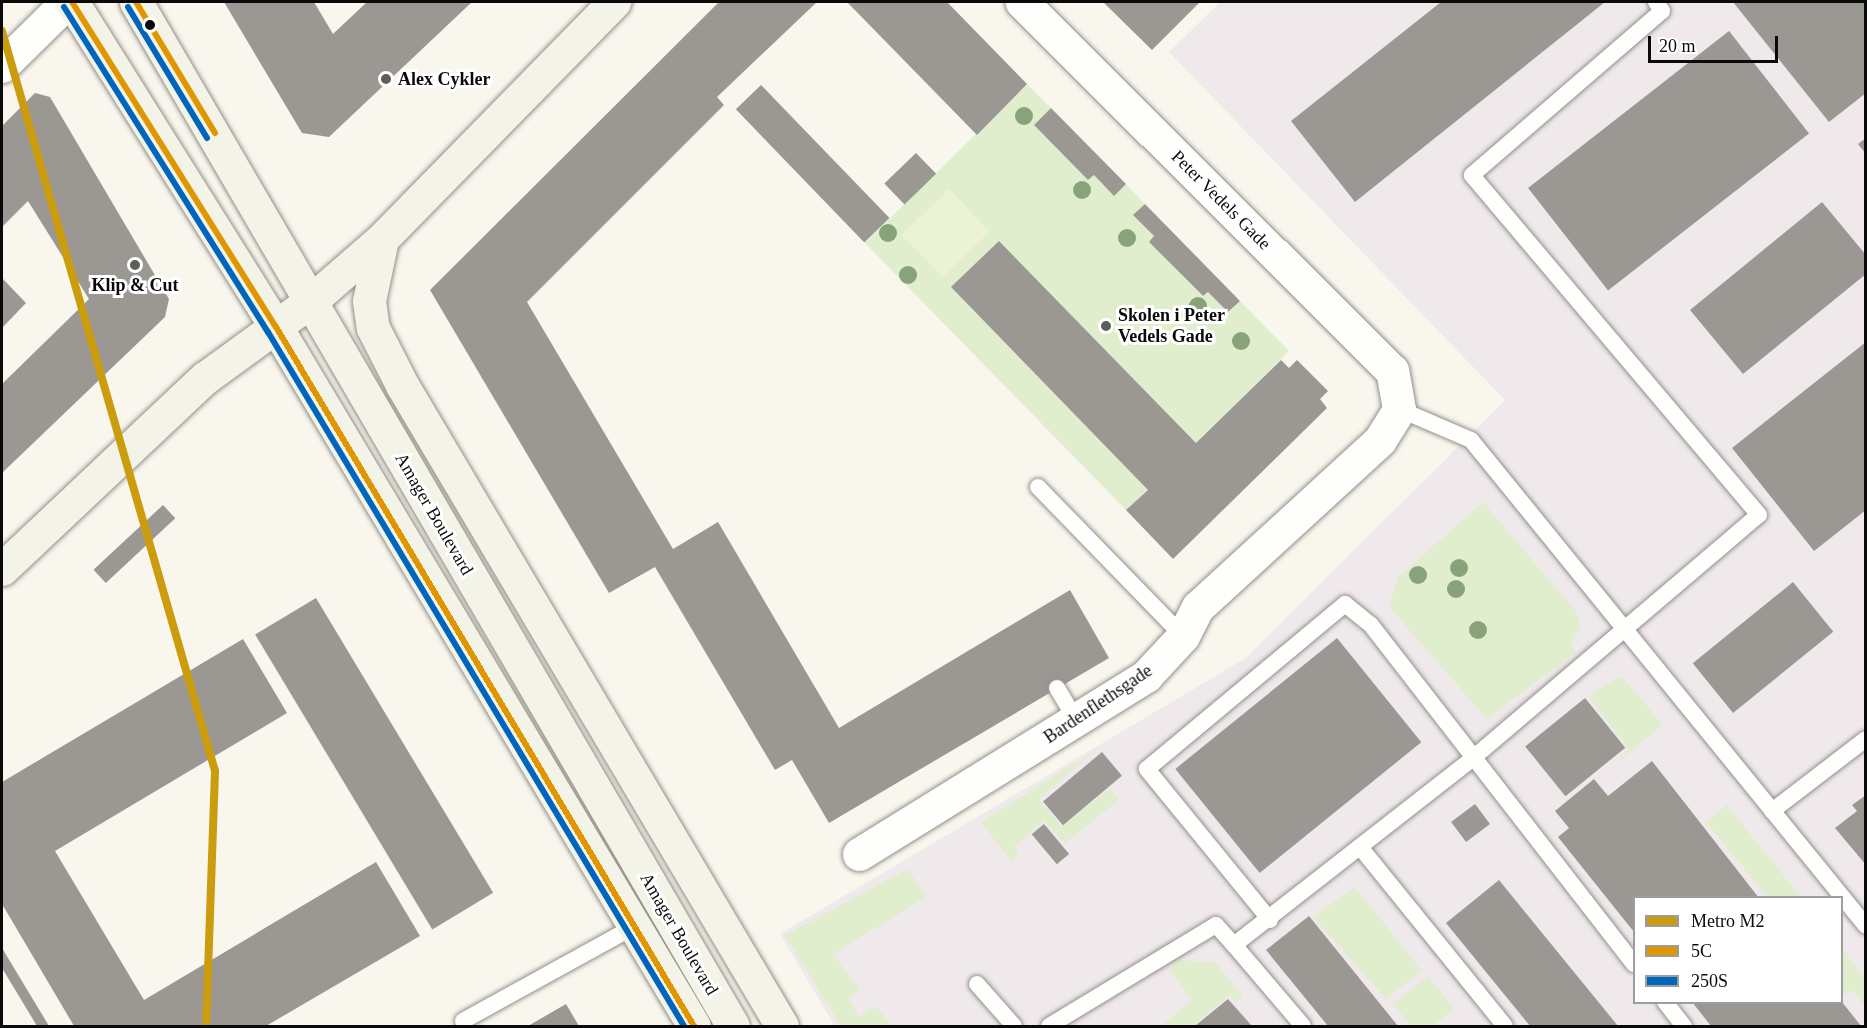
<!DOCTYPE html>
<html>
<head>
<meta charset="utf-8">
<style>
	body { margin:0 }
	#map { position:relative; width:1867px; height:1028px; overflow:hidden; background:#f9f6ed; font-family:Georgia,serif }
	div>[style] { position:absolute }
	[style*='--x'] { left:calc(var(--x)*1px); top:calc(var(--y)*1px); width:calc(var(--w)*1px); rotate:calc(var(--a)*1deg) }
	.industrial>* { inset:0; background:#f0e9eb }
	.green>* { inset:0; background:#e1eecd }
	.pitch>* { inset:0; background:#ebf2d6; transform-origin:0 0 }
	.building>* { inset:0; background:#9b9894; transform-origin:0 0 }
	.roads { filter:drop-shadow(0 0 2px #92908c) drop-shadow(0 0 2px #92908c) }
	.lane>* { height:16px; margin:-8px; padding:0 8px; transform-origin:8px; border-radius:8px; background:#fefefc }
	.street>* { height:33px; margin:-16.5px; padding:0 16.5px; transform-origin:16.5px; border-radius:16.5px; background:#fefefc }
	.secondary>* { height:33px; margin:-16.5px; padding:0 16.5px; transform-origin:16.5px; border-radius:16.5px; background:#f4f3e7 }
	.bus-1>* { height:6px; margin:-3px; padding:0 3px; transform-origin:3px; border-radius:3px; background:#df9601 }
	.bus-2>* { height:6px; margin:-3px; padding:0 3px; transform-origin:3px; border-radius:3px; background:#0065bd }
	.metro-1>* { height:8px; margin:-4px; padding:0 4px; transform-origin:4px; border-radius:4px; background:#cc9c0f }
	.trees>* { width:18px; height:18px; margin:-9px; border-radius:50%; background:#88a37a }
	.dots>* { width:16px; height:16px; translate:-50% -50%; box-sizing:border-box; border:3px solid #fff; border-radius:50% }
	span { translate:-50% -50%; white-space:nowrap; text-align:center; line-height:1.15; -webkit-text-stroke:6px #fff; paint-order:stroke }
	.poi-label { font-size:18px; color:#0a0a0a; font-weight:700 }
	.left { translate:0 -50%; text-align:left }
	.street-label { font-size:18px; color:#0a0a0a }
	.frame { position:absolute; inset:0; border:3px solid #0a0a0a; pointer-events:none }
	.legend { position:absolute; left:1633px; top:896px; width:210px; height:108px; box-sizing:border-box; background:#fff; border:2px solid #9d9d9d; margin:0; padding:8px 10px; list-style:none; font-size:18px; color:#0a0a0a }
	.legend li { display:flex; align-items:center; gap:12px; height:30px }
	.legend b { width:30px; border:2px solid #9d9d9d }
	.scale { position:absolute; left:1648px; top:36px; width:130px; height:27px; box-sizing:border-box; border:3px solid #0a0a0a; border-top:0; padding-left:8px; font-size:18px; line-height:21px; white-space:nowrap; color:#0a0a0a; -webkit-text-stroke:4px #fff; paint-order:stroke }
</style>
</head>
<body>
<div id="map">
	<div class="industrial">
		<i style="clip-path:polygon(evenodd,1220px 2px,1865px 2px,1865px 1026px,835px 1026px,780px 934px,1246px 658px,1505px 400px,1169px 52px,1220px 2px,1634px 898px,1842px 898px,1842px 1002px,1634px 1002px,1634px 898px)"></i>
	</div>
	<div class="green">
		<i style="clip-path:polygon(1027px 84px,1051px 108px,1034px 125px,1088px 180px,1094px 175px,1114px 195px,1126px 184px,1145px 204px,1134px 215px,1154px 236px,1149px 242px,1202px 296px,1208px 292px,1228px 312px,1240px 301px,1289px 351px,1196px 443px,999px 241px,952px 287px,1148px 490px,1126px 510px,865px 243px)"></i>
		<i style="clip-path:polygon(1483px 502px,1575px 610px,1581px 625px,1571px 645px,1576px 652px,1487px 719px,1389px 607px,1398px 577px)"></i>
		<i style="clip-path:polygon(1621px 676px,1663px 725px,1614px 765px,1629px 749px,1588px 696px)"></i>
		<i style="clip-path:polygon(1096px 750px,1039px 799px,1061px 826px,1111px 788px,1119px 800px,1065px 843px,1044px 821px,1014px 847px,1019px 854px,1011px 861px,981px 822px)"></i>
		<i style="clip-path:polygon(1727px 805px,1801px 897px,1767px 897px,1706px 822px)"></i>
		<i style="clip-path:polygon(908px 869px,926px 897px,833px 954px,860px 990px,848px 998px,859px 1017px,875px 1006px,893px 1026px,841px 1026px,785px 935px)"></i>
		<i style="clip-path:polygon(1355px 887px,1422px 971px,1386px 999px,1313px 917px)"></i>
		<i style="clip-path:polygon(1842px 948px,1865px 978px,1865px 1006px,1852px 990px,1845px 995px,1842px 991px)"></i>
		<i style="clip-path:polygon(1179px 960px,1216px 963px,1243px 997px,1236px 1002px,1230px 995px,1192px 1026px,1160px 1026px,1192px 1000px,1170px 970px)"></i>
		<i style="clip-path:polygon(1428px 976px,1454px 1009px,1433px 1026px,1405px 1026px,1409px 1023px,1393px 1004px)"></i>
	</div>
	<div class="pitch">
		<i style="left:949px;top:189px;width:59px;height:66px;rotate:46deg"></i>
	</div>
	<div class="building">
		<i style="clip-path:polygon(224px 2px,314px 2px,333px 34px,367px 2px,472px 2px,329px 137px,302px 133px)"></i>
		<i style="clip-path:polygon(719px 2px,817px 2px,717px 97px,724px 105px,527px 302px,673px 549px,718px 522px,839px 728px,1070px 590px,1109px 658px,829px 823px,792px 760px,775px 770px,655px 567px,609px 593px,430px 290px)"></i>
		<i style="clip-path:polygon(847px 2px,947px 2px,1027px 84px,977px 135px)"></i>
		<i style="clip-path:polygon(1103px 2px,1200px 2px,1152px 50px)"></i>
		<i style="clip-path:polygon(1441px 2px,1605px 2px,1355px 202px,1291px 121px)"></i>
		<i style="clip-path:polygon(1733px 2px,1866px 2px,1866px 93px,1829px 122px)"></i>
		<i style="left:1729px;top:31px;width:130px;height:255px;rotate:52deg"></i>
		<i style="left:761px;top:85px;width:185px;height:35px;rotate:46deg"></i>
		<i style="clip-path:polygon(35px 93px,50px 97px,169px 299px,165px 317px,2px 473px,2px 384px,89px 299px,28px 201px,2px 227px,2px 126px)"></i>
		<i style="clip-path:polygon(1051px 108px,1126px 184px,1114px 196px,1094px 175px,1088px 180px,1034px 125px)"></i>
		<i style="clip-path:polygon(1866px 138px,1866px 154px,1858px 144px)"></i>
		<i style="left:916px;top:153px;width:29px;height:44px;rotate:46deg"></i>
		<i style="clip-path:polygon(1822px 202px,1866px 255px,1866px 274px,1743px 374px,1690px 310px)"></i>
		<i style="clip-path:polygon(1145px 204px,1240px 301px,1228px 312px,1208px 292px,1203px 296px,1149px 242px,1154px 236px,1133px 215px)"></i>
		<i style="clip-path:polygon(999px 241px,1196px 443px,1281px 360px,1289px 368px,1297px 360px,1328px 391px,1320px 399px,1327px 408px,1173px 559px,1126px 510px,1148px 490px,951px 287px)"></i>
		<i style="clip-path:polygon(2px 278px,26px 303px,2px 328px)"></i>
		<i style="clip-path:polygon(1866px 342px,1866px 510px,1814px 551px,1732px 448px)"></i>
		<i style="left:163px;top:505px;width:18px;height:95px;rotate:47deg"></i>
		<i style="left:1793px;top:582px;width:64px;height:129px;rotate:51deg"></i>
		<i style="left:316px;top:598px;width:344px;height:71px;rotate:59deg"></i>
		<i style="left:1337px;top:638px;width:134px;height:208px;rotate:51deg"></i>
		<i style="clip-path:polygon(243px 639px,287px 713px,55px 851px,144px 1000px,376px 862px,420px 936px,266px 1026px,74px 1026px,2px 904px,2px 782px)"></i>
		<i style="left:1585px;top:698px;width:64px;height:77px;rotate:51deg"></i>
		<i style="left:1102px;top:752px;width:31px;height:77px;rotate:50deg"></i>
		<i style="clip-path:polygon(1652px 761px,1759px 898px,1634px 898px,1634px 932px,1558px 837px,1569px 828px,1555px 811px,1594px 779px,1608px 796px)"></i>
		<i style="clip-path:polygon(1866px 795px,1866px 865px,1835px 828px,1857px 811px,1852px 805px)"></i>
		<i style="left:1475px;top:804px;width:25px;height:30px;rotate:53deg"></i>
		<i style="left:1044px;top:824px;width:39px;height:16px;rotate:50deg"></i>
		<i style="clip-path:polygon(1499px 880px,1618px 1026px,1530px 1026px,1446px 923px)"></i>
		<i style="clip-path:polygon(1309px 916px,1398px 1026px,1328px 1026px,1266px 950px)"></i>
		<i style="clip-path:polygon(2px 948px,49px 1026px,37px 1026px,2px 968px)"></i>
		<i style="clip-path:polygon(1228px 999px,1252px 1026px,1195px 1026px)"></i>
		<i style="clip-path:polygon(1692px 1002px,1842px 1002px,1861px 1026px,1711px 1026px)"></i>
		<i style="clip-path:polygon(566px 1004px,579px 1026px,528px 1026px)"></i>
	</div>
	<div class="roads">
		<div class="lane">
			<i style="--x:1399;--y:409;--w:78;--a:23.3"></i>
			<i style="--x:1471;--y:440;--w:626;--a:50.9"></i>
			<i style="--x:1038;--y:487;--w:208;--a:45.8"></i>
			<i style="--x:1057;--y:688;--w:39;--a:59"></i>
			<i style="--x:1772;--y:811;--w:118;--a:-37.5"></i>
			<i style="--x:1360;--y:847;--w:230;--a:51"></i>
			<i style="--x:1270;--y:920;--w:195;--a:-129.2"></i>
			<i style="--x:1147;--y:769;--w:258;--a:-39.8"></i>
			<i style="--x:1345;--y:604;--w:33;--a:39"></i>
			<i style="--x:1371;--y:625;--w:429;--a:52.2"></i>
			<i style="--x:977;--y:984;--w:56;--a:48.6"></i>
			<i style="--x:1665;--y:1002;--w:31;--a:52"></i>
			<i style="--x:463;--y:1021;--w:199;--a:-28.9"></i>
			<i style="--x:1049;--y:1026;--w:195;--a:-31.2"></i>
			<i style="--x:1216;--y:925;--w:27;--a:48"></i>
			<i style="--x:1303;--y:1026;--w:106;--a:-130.4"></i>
			<i style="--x:1234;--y:945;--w:303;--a:-38"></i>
			<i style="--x:1473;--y:758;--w:375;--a:-40.4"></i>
			<i style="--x:1759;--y:515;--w:445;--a:-130.2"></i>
			<i style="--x:1472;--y:175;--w:251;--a:-40.8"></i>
			<i style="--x:1662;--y:11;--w:11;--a:-124"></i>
		</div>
		<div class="street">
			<i style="--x:2;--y:66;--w:91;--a:-44.6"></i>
			<i style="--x:859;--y:854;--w:338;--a:-31.8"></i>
			<i style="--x:1146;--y:676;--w:54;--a:-47.2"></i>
			<i style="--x:1183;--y:636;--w:33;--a:-63"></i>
			<i style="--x:1198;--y:607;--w:247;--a:-42.5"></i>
			<i style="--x:1380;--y:440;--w:36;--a:-58"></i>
			<i style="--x:1399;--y:409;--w:39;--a:-100"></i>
			<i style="--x:1392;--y:371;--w:523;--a:-135.08"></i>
		</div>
		<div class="secondary">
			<i style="--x:72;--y:2;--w:384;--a:57.9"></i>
			<i style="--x:276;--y:327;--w:814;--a:59.12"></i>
			<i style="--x:136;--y:2;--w:1185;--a:59.76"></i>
			<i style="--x:382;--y:239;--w:63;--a:101.8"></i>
			<i style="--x:369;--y:301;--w:27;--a:82"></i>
			<i style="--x:373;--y:328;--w:64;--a:63"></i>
			<i style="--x:402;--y:385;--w:745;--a:59.34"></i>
			<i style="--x:2;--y:569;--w:279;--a:-43.3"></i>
			<i style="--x:205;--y:378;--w:132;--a:-36.1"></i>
			<i style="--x:312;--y:300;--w:93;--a:-41.1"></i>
			<i style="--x:382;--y:239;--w:332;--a:-45.6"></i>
		</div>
	</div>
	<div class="bus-1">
		<i style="--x:72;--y:2;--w:384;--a:57.9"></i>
		<i style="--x:276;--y:327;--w:814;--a:59.12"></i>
		<i style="--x:136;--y:2;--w:153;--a:58.9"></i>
	</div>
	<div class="bus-2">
		<i style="--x:64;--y:7;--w:384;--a:57.9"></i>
		<i style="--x:268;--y:332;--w:809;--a:59.06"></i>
		<i style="--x:128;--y:7;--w:153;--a:58.9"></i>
	</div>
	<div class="metro-1">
		<i style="--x:2;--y:31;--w:770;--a:73.94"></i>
		<i style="--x:215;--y:771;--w:255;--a:92"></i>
	</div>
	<div class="trees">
		<i style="left:1024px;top:116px"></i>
		<i style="left:1082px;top:190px"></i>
		<i style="left:888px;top:233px"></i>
		<i style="left:1127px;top:238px"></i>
		<i style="left:908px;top:275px"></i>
		<i style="left:1198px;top:306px"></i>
		<i style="left:1241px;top:341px"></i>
		<i style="left:1459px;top:568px"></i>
		<i style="left:1418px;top:575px"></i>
		<i style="left:1456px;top:589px"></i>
		<i style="left:1478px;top:630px"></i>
	</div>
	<div class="dots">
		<i style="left:150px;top:25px;background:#0a0a0a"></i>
		<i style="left:386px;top:79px;background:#5e5d59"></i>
		<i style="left:135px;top:265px;background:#5e5d59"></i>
		<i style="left:1106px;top:326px;background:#5e5d59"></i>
	</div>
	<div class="poi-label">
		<span class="left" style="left:398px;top:79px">Alex Cykler</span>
		<span style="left:135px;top:285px">Klip &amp; Cut</span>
		<span class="left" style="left:1118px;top:326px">Skolen i Peter<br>Vedels Gade</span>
	</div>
	<div class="street-label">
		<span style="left:1221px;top:200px;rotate:45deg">Peter Vedels Gade</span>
		<span style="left:434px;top:514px;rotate:60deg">Amager Boulevard</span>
		<span style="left:1098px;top:704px;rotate:-34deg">Bardenflethsgade</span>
		<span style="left:679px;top:934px;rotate:60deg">Amager Boulevard</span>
	</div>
	<div class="frame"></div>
	<ul class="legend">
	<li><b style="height:8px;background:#cc9c0f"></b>Metro M2</li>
	<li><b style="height:8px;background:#df9601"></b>5C</li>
	<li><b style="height:8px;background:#0065bd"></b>250S</li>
	</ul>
	<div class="scale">20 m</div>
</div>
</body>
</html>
